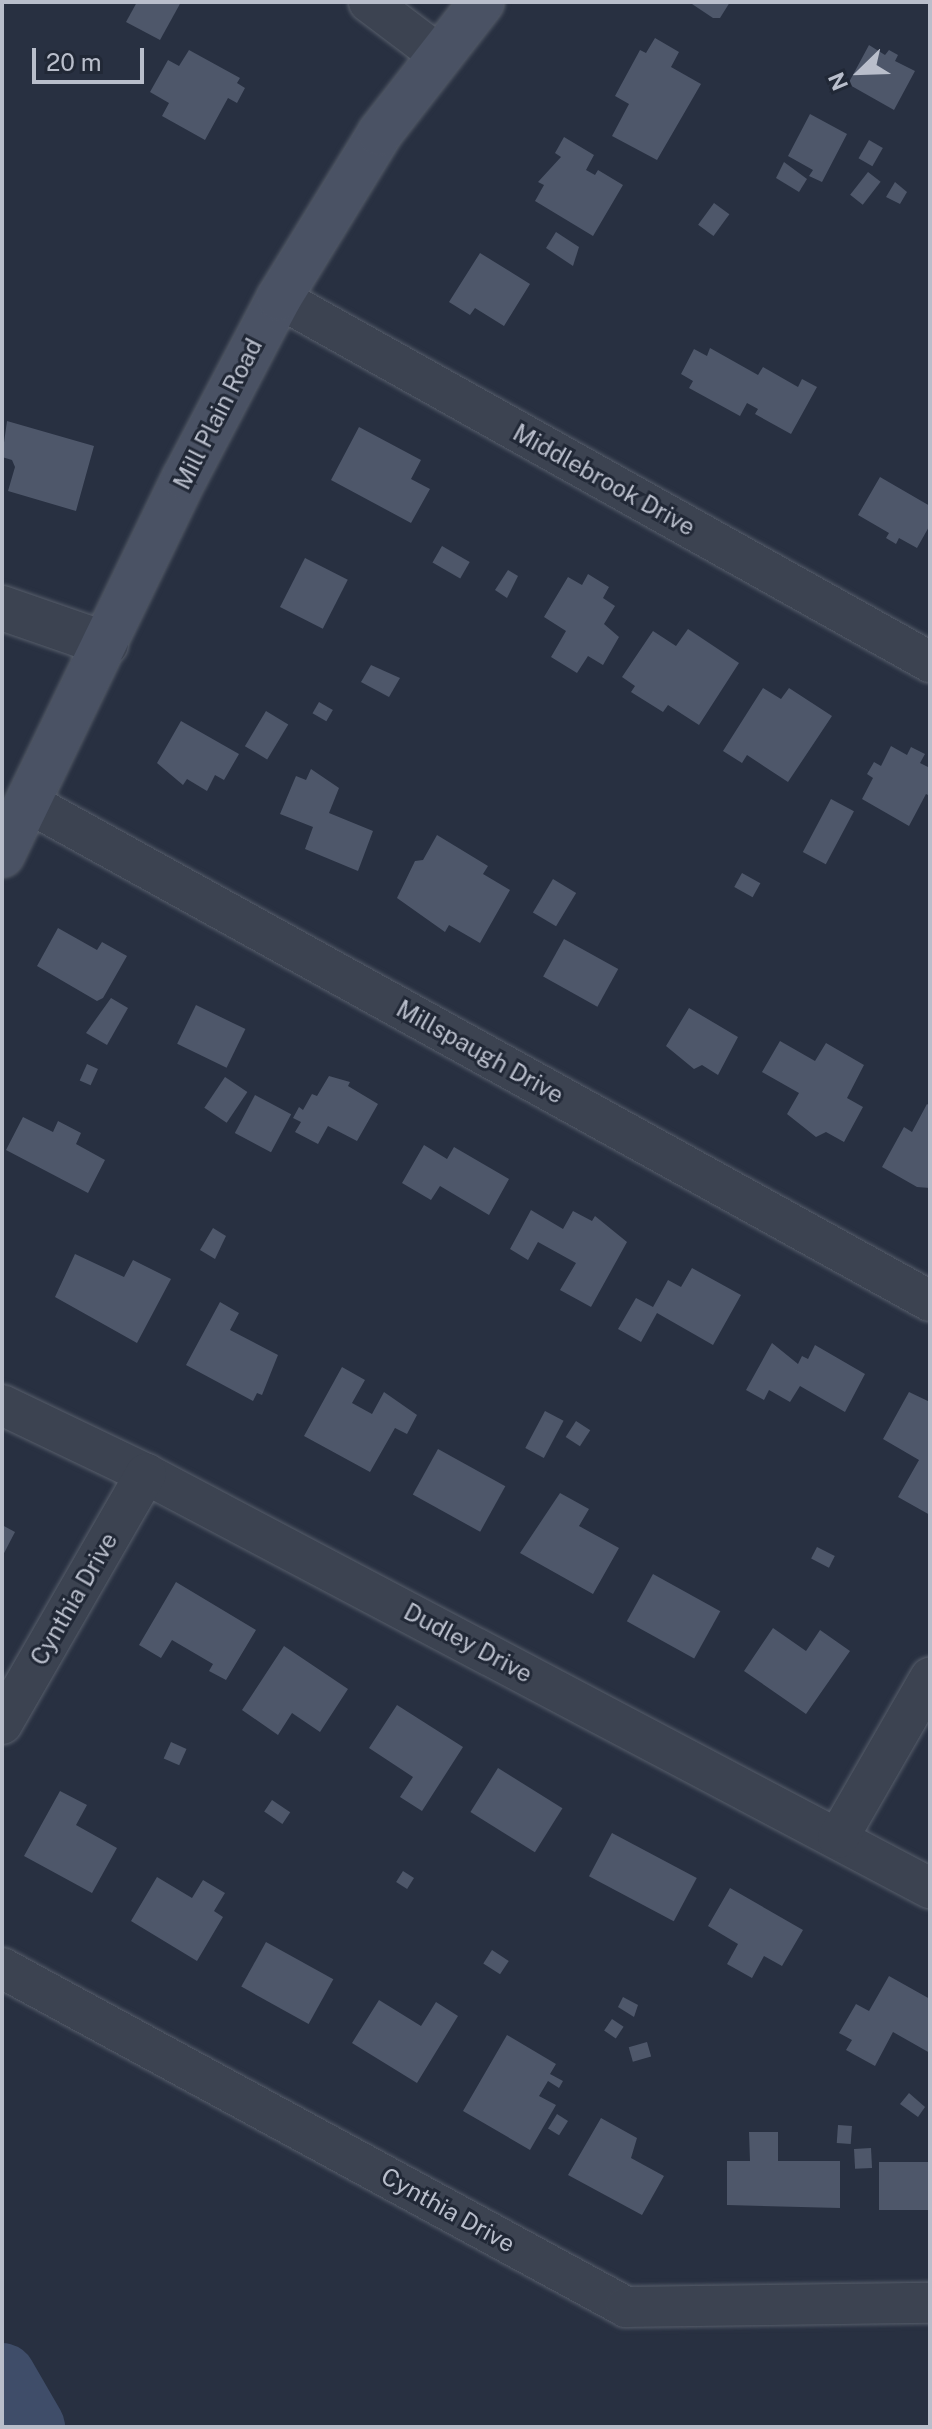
<!DOCTYPE html>
<html>
<head>
<meta charset="utf-8">
<style>
	body { margin:0 }
	#map { position:relative; width:932px; height:2429px; overflow:hidden; background:#283041; font-family:"Public Sans",sans-serif }
	div>[style] { position:absolute }
	[style*='--x'] { left:calc(var(--x)*1px); top:calc(var(--y)*1px); width:calc(var(--w)*1px); rotate:calc(var(--a)*1deg) }
	.river>* { height:68px; margin:-34px; padding:0 34px; transform-origin:34px; border-radius:34px; background:#3f4d69 }
	.building>* { inset:0; background:#4e576a; transform-origin:0 0 }
	.roads { filter:drop-shadow(0 0 2px #575e6b) drop-shadow(0 0 2px #575e6b) }
	.minor>* { height:40px; margin:-20px; padding:0 20px; transform-origin:20px; border-radius:20px; background:#3c4351 }
	.tertiary>* { height:44px; margin:-22px; padding:0 22px; transform-origin:22px; border-radius:22px; background:#3c4351 }
	.secondary>* { height:44px; margin:-22px; padding:0 22px; transform-origin:22px; border-radius:22px; background:#4a5264 }
	span { translate:-50% -50%; white-space:nowrap; text-align:center; line-height:1.15; -webkit-text-stroke:6px #212836; paint-order:stroke }
	.street-label { font-size:24px; color:#b9becb }
	.frame { position:absolute; inset:0; border:4px solid #b9becb; pointer-events:none }
	.north { position:absolute; left:820px; top:32px; width:80px; height:80px; -webkit-text-stroke:6px #212836; paint-order:stroke; rotate:247deg; font-size:22px; font-weight:700; line-height:32px; text-align:center; color:#b9becb }
	.north::after { content:''; display:block; margin:auto; width:28px; height:36px; background:#b9becb; clip-path:polygon(50% 0,100% 100%,50% 72%,0 100%) }
	.scale { position:absolute; left:32px; top:48px; width:112px; height:36px; box-sizing:border-box; border:4px solid #b9becb; border-top:0; padding-left:10px; font-size:24px; line-height:28px; white-space:nowrap; color:#b9becb; -webkit-text-stroke:6px #212836; paint-order:stroke }
</style>
</head>
<body>
<div id="map">
	<div class="river">
		<i style="--x:2;--y:2377;--w:58;--a:59.9"></i>
	</div>
	<div class="building">
		<i style="clip-path:polygon(137px 2px,181px 2px,160px 40px,126px 22px)"></i>
		<i style="clip-path:polygon(689px 2px,730px 2px,720px 18px,713px 18px)"></i>
		<i style="clip-path:polygon(655px 38px,679px 52px,671px 67px,701px 84px,657px 160px,612px 136px,629px 104px,615px 96px,640px 50px,646px 53px)"></i>
		<i style="clip-path:polygon(869px 45px,885px 55px,889px 50px,898px 55px,895px 61px,915px 71px,894px 110px,848px 84px)"></i>
		<i style="clip-path:polygon(189px 50px,240px 78px,237px 83px,245px 88px,237px 103px,228px 98px,205px 140px,162px 116px,169px 103px,150px 92px,168px 60px,179px 66px)"></i>
		<i style="clip-path:polygon(810px 114px,847px 134px,822px 182px,809px 176px,813px 170px,788px 156px)"></i>
		<i style="clip-path:polygon(564px 137px,594px 155px,586px 170px,595px 175px,598px 170px,623px 185px,593px 236px,535px 201px,544px 185px,538px 182px,561px 157px,555px 153px)"></i>
		<i style="left:869px;top:140px;width:16px;height:21px;rotate:30deg"></i>
		<i style="clip-path:polygon(784px 162px,807px 179px,799px 192px,776px 178px)"></i>
		<i style="left:868px;top:172px;width:16px;height:29px;rotate:38deg"></i>
		<i style="clip-path:polygon(895px 182px,907px 192px,900px 204px,886px 197px)"></i>
		<i style="left:714px;top:203px;width:19px;height:27px;rotate:36deg"></i>
		<i style="clip-path:polygon(556px 232px,579px 247px,573px 266px,546px 248px)"></i>
		<i style="clip-path:polygon(480px 253px,530px 284px,504px 326px,475px 308px,470px 315px,449px 302px)"></i>
		<i style="clip-path:polygon(710px 348px,758px 375px,763px 367px,798px 387px,802px 379px,817px 387px,791px 434px,755px 414px,758px 409px,747px 403px,740px 416px,689px 388px,693px 381px,681px 374px,694px 349px,707px 356px)"></i>
		<i style="clip-path:polygon(7px 421px,94px 446px,76px 511px,8px 491px,15px 467px,12px 460px,2px 457px)"></i>
		<i style="clip-path:polygon(359px 427px,421px 460px,411px 479px,430px 489px,411px 523px,331px 480px)"></i>
		<i style="clip-path:polygon(880px 477px,930px 506px,930px 525px,917px 548px,899px 538px,896px 544px,886px 538px,889px 533px,858px 515px)"></i>
		<i style="left:442px;top:546px;width:32px;height:19px;rotate:30deg"></i>
		<i style="left:305px;top:558px;width:48px;height:55px;rotate:27deg"></i>
		<i style="clip-path:polygon(508px 570px,518px 576px,507px 598px,495px 590px)"></i>
		<i style="clip-path:polygon(588px 574px,609px 587px,603px 598px,615px 606px,604px 624px,619px 637px,603px 665px,588px 656px,577px 673px,551px 657px,566px 631px,544px 617px,568px 577px,582px 585px)"></i>
		<i style="clip-path:polygon(688px 629px,739px 663px,699px 725px,668px 705px,663px 712px,631px 692px,635px 686px,622px 677px,653px 631px,676px 646px)"></i>
		<i style="clip-path:polygon(371px 665px,400px 678px,389px 697px,361px 682px)"></i>
		<i style="clip-path:polygon(763px 688px,781px 699px,789px 688px,832px 716px,788px 782px,747px 755px,742px 763px,723px 751px)"></i>
		<i style="left:319px;top:702px;width:16px;height:13px;rotate:30deg"></i>
		<i style="left:266px;top:711px;width:26px;height:41px;rotate:31deg"></i>
		<i style="clip-path:polygon(181px 721px,239px 754px,224px 780px,215px 775px,207px 791px,187px 779px,183px 785px,157px 763px)"></i>
		<i style="clip-path:polygon(891px 746px,907px 755px,911px 747px,925px 754px,920px 763px,930px 768px,930px 796px,926px 794px,909px 826px,862px 799px,873px 778px,867px 774px,874px 762px,881px 766px)"></i>
		<i style="clip-path:polygon(311px 769px,339px 788px,329px 813px,373px 831px,358px 871px,305px 849px,313px 827px,280px 814px,296px 776px,306px 780px)"></i>
		<i style="left:831px;top:799px;width:26px;height:60px;rotate:28deg"></i>
		<i style="clip-path:polygon(437px 835px,488px 866px,483px 874px,510px 890px,480px 943px,449px 925px,445px 932px,397px 898px,415px 861px,423px 860px)"></i>
		<i style="left:742px;top:873px;width:21px;height:16px;rotate:29deg"></i>
		<i style="left:553px;top:879px;width:27px;height:39px;rotate:31deg"></i>
		<i style="clip-path:polygon(58px 928px,97px 950px,102px 942px,127px 956px,103px 998px,97px 1001px,37px 966px)"></i>
		<i style="left:564px;top:939px;width:62px;height:43px;rotate:29deg"></i>
		<i style="clip-path:polygon(111px 998px,128px 1008px,107px 1045px,86px 1033px)"></i>
		<i style="left:196px;top:1005px;width:55px;height:43px;rotate:26deg"></i>
		<i style="clip-path:polygon(689px 1008px,738px 1037px,718px 1075px,702px 1065px,694px 1069px,666px 1046px)"></i>
		<i style="clip-path:polygon(780px 1041px,815px 1061px,826px 1043px,864px 1065px,847px 1098px,863px 1107px,844px 1142px,826px 1132px,816px 1137px,787px 1114px,799px 1093px,762px 1072px)"></i>
		<i style="left:87px;top:1064px;width:12px;height:18px;rotate:24deg"></i>
		<i style="clip-path:polygon(329px 1076px,350px 1082px,348px 1086px,378px 1104px,357px 1141px,328px 1126px,318px 1144px,295px 1132px,301px 1122px,293px 1118px,299px 1107px,303px 1110px,312px 1094px,317px 1096px)"></i>
		<i style="left:225px;top:1077px;width:27px;height:37px;rotate:34deg"></i>
		<i style="left:255px;top:1095px;width:41px;height:43px;rotate:28deg"></i>
		<i style="clip-path:polygon(927px 1104px,930px 1106px,930px 1188px,917px 1187px,882px 1167px,904px 1127px,912px 1132px)"></i>
		<i style="clip-path:polygon(23px 1117px,53px 1132px,58px 1121px,81px 1133px,76px 1144px,105px 1160px,88px 1193px,6px 1150px)"></i>
		<i style="clip-path:polygon(424px 1145px,447px 1159px,454px 1147px,509px 1179px,489px 1215px,440px 1186px,431px 1200px,402px 1183px)"></i>
		<i style="clip-path:polygon(531px 1210px,563px 1229px,573px 1211px,592px 1221px,595px 1216px,627px 1242px,591px 1307px,560px 1290px,576px 1263px,538px 1242px,528px 1260px,510px 1249px)"></i>
		<i style="clip-path:polygon(213px 1228px,226px 1236px,215px 1259px,200px 1250px)"></i>
		<i style="clip-path:polygon(75px 1254px,124px 1277px,133px 1260px,171px 1279px,137px 1343px,55px 1297px)"></i>
		<i style="clip-path:polygon(692px 1268px,741px 1295px,713px 1345px,657px 1313px,641px 1342px,618px 1329px,636px 1298px,653px 1307px,668px 1280px,681px 1287px)"></i>
		<i style="clip-path:polygon(220px 1302px,239px 1313px,230px 1330px,278px 1355px,262px 1395px,257px 1393px,253px 1401px,186px 1365px)"></i>
		<i style="clip-path:polygon(772px 1343px,798px 1364px,802px 1356px,808px 1359px,815px 1345px,865px 1374px,845px 1412px,800px 1386px,790px 1402px,769px 1390px,764px 1400px,746px 1390px)"></i>
		<i style="clip-path:polygon(342px 1367px,365px 1380px,352px 1403px,372px 1414px,384px 1392px,417px 1415px,407px 1434px,395px 1428px,370px 1472px,304px 1436px)"></i>
		<i style="clip-path:polygon(909px 1392px,930px 1402px,930px 1515px,898px 1497px,919px 1460px,883px 1439px)"></i>
		<i style="left:545px;top:1411px;width:21px;height:42px;rotate:28deg"></i>
		<i style="left:576px;top:1421px;width:17px;height:19px;rotate:33deg"></i>
		<i style="left:438px;top:1449px;width:77px;height:52px;rotate:29deg"></i>
		<i style="clip-path:polygon(560px 1493px,589px 1509px,579px 1526px,619px 1548px,593px 1594px,520px 1553px)"></i>
		<i style="clip-path:polygon(2px 1525px,15px 1532px,2px 1557px)"></i>
		<i style="left:817px;top:1547px;width:20px;height:13px;rotate:27deg"></i>
		<i style="left:653px;top:1574px;width:77px;height:54px;rotate:29deg"></i>
		<i style="clip-path:polygon(176px 1582px,256px 1630px,226px 1680px,209px 1671px,213px 1664px,172px 1640px,161px 1658px,139px 1645px)"></i>
		<i style="clip-path:polygon(773px 1628px,806px 1651px,820px 1630px,850px 1651px,806px 1714px,744px 1671px)"></i>
		<i style="clip-path:polygon(284px 1646px,348px 1689px,320px 1732px,292px 1713px,278px 1735px,242px 1710px)"></i>
		<i style="clip-path:polygon(397px 1705px,463px 1747px,422px 1811px,400px 1797px,413px 1777px,369px 1748px)"></i>
		<i style="left:171px;top:1742px;width:17px;height:18px;rotate:24deg"></i>
		<i style="left:498px;top:1768px;width:76px;height:52px;rotate:32deg"></i>
		<i style="clip-path:polygon(60px 1791px,87px 1805px,76px 1825px,117px 1848px,92px 1893px,24px 1856px)"></i>
		<i style="left:272px;top:1800px;width:22px;height:14px;rotate:34deg"></i>
		<i style="left:612px;top:1833px;width:96px;height:49px;rotate:28deg"></i>
		<i style="left:403px;top:1871px;width:13px;height:13px;rotate:32deg"></i>
		<i style="clip-path:polygon(157px 1877px,192px 1898px,203px 1880px,225px 1893px,214px 1911px,223px 1917px,197px 1961px,131px 1921px)"></i>
		<i style="clip-path:polygon(730px 1888px,803px 1930px,782px 1966px,764px 1956px,752px 1978px,727px 1964px,738px 1944px,708px 1926px)"></i>
		<i style="left:266px;top:1942px;width:77px;height:51px;rotate:29deg"></i>
		<i style="left:492px;top:1950px;width:20px;height:16px;rotate:33deg"></i>
		<i style="clip-path:polygon(889px 1976px,930px 1999px,930px 2053px,893px 2032px,875px 2066px,846px 2050px,852px 2040px,839px 2033px,856px 2004px,869px 2011px)"></i>
		<i style="clip-path:polygon(623px 1997px,638px 2005px,634px 2017px,618px 2007px)"></i>
		<i style="clip-path:polygon(379px 2000px,421px 2026px,436px 2002px,458px 2016px,417px 2083px,352px 2043px)"></i>
		<i style="left:612px;top:2019px;width:14px;height:14px;rotate:34deg"></i>
		<i style="clip-path:polygon(507px 2035px,556px 2064px,550px 2074px,563px 2081px,559px 2088px,548px 2081px,539px 2096px,556px 2105px,530px 2150px,463px 2111px)"></i>
		<i style="left:647px;top:2042px;width:15px;height:19px;rotate:74deg"></i>
		<i style="clip-path:polygon(909px 2093px,925px 2107px,918px 2117px,900px 2104px)"></i>
		<i style="left:557px;top:2114px;width:13px;height:17px;rotate:32deg"></i>
		<i style="clip-path:polygon(601px 2118px,637px 2138px,631px 2158px,664px 2176px,642px 2215px,568px 2175px)"></i>
		<i style="left:838px;top:2125px;width:14px;height:18px;rotate:4deg"></i>
		<i style="clip-path:polygon(749px 2132px,778px 2132px,778px 2161px,840px 2161px,840px 2208px,727px 2205px,727px 2161px,750px 2161px)"></i>
		<i style="left:871px;top:2148px;width:20px;height:17px;rotate:87deg"></i>
		<i style="left:879px;top:2162px;width:51px;height:48px"></i>
	</div>
	<div class="roads">
		<div class="minor">
			<i style="--x:369;--y:2;--w:88;--a:37.1"></i>
			<i style="--x:279;--y:298;--w:746;--a:29.21"></i>
			<i style="--x:29;--y:803;--w:1029;--a:28.93"></i>
			<i style="--x:2;--y:1405;--w:160;--a:25.6"></i>
			<i style="--x:146;--y:1474;--w:887;--a:27.84"></i>
			<i style="--x:2;--y:1724;--w:289;--a:-60.1"></i>
			<i style="--x:838;--y:1838;--w:185;--a:-60.1"></i>
			<i style="--x:2;--y:1968;--w:710;--a:28.51"></i>
			<i style="--x:626;--y:2307;--w:304;--a:-0.8"></i>
		</div>
		<div class="tertiary">
			<i style="--x:2;--y:608;--w:110;--a:19.1"></i>
		</div>
		<div class="secondary">
			<i style="--x:2;--y:855;--w:420;--a:-64.2"></i>
			<i style="--x:185;--y:477;--w:202;--a:-62.3"></i>
			<i style="--x:279;--y:298;--w:193;--a:-58.5"></i>
			<i style="--x:380;--y:133;--w:166;--a:-52.1"></i>
		</div>
	</div>
	<div class="street-label">
		<span style="left:218px;top:414px;rotate:-63deg">Mill Plain Road</span>
		<span style="left:604px;top:480px;rotate:29deg">Middlebrook Drive</span>
		<span style="left:480px;top:1052px;rotate:29deg">Millspaugh Drive</span>
		<span style="left:74px;top:1599px;rotate:-60deg">Cynthia Drive</span>
		<span style="left:468px;top:1643px;rotate:28deg">Dudley Drive</span>
		<span style="left:448px;top:2210px;rotate:29deg">Cynthia Drive</span>
	</div>
	<div class="frame"></div>
	<div class="north">N</div>
	<div class="scale">20 m</div>
</div>
</body>
</html>
